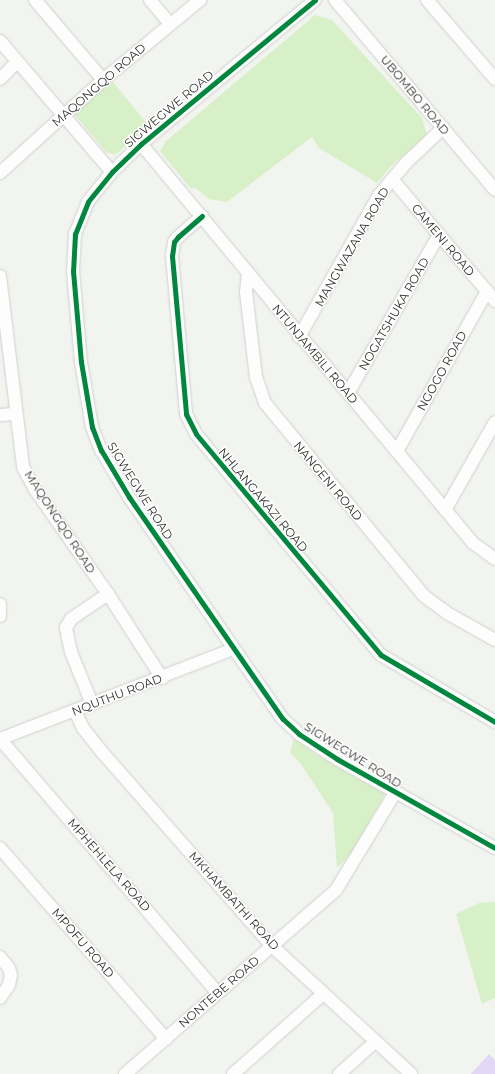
<!DOCTYPE html>
<html>
<head>
<meta charset="utf-8">
<style>
	body { margin:0 }
	#map { position:relative; width:495px; height:1074px; overflow:hidden; background:#f2f4f0; font-family:Montserrat,sans-serif }
	div>[style] { position:absolute }
	[style*='--x'] { left:calc(var(--x)*1px); top:calc(var(--y)*1px); width:calc(var(--w)*1px); rotate:calc(var(--a)*1deg) }
	.green>* { inset:0; background:#d8f0c8 }
	.water>* { inset:0; background:#e3d7f6 }
	.roads { filter:drop-shadow(0 0 1px #cfd1cd) drop-shadow(0 0 1px #cfd1cd) }
	.minor>* { height:12px; margin:-6px; padding:0 6px; transform-origin:6px; border-radius:6px; background:#fdfdfd }
	.cycleway>* { height:5px; margin:-2.5px; padding:0 2.5px; transform-origin:2.5px; border-radius:2.5px; background:#00873e }
	span { translate:-50% -50%; white-space:nowrap; text-align:center; line-height:1.15; -webkit-text-stroke:3px #fff; paint-order:stroke }
	.street-label { font-size:12px; color:#30322f }
</style>
</head>
<body>
<div id="map">
	<div class="green">
		<i style="clip-path:polygon(315px 15px,332px 20px,422px 118px,427px 135px,390px 167px,377px 183px,319px 148px,312px 137px,227px 202px,209px 199px,194px 187px,191px 189px,160px 151px,166px 141px)"></i>
		<i style="clip-path:polygon(112px 81px,149px 126px,115px 155px,106px 152px,73px 113px)"></i>
		<i style="clip-path:polygon(294px 737px,315px 754px,385px 794px,351px 854px,337px 868px,333px 813px,301px 764px,290px 753px)"></i>
		<i style="clip-path:polygon(495px 902px,495px 998px,482px 1004px,456px 914px,479px 903px)"></i>
	</div>
	<div class="water">
		<i style="clip-path:polygon(489px 1054px,495px 1060px,495px 1074px,471px 1074px)"></i>
	</div>
	<div class="roads">
		<div class="minor">
			<i style="--x:35;--y:0;--w:105;--a:49.6"></i>
			<i style="--x:150;--y:0;--w:31;--a:50"></i>
			<i style="--x:315;--y:0;--w:226;--a:140.4"></i>
			<i style="--x:141;--y:144;--w:40;--a:136"></i>
			<i style="--x:112;--y:172;--w:38;--a:129"></i>
			<i style="--x:88;--y:202;--w:35;--a:112"></i>
			<i style="--x:75;--y:234;--w:37;--a:93"></i>
			<i style="--x:73;--y:271;--w:91;--a:85"></i>
			<i style="--x:81;--y:362;--w:66;--a:80.4"></i>
			<i style="--x:92;--y:427;--w:25;--a:69"></i>
			<i style="--x:101;--y:450;--w:55;--a:59.2"></i>
			<i style="--x:129;--y:497;--w:270;--a:55.3"></i>
			<i style="--x:283;--y:719;--w:22;--a:43"></i>
			<i style="--x:299;--y:734;--w:45;--a:33.3"></i>
			<i style="--x:337;--y:759;--w:181;--a:29.4"></i>
			<i style="--x:335;--y:0;--w:248;--a:49.9"></i>
			<i style="--x:427;--y:0;--w:104;--a:49.3"></i>
			<i style="--x:0;--y:41;--w:172;--a:49.5"></i>
			<i style="--x:0;--y:79;--w:24;--a:-45"></i>
			<i style="--x:141;--y:144;--w:519;--a:50.24"></i>
			<i style="--x:473;--y:543;--w:27;--a:36"></i>
			<i style="--x:0;--y:173;--w:139;--a:-42.1"></i>
			<i style="--x:103;--y:80;--w:126;--a:-39.5"></i>
			<i style="--x:392;--y:179;--w:160;--a:49.8"></i>
			<i style="--x:202;--y:216;--w:32;--a:139"></i>
			<i style="--x:178;--y:237;--w:6;--a:129"></i>
			<i style="--x:174;--y:242;--w:14;--a:98"></i>
			<i style="--x:172;--y:256;--w:159;--a:84.9"></i>
			<i style="--x:186;--y:414;--w:22;--a:63"></i>
			<i style="--x:196;--y:434;--w:288;--a:50.1"></i>
			<i style="--x:381;--y:655;--w:132;--a:30.4"></i>
			<i style="--x:248;--y:273;--w:19;--a:96"></i>
			<i style="--x:246;--y:292;--w:86;--a:83.3"></i>
			<i style="--x:256;--y:377;--w:28;--a:71"></i>
			<i style="--x:265;--y:403;--w:250;--a:50.5"></i>
			<i style="--x:424;--y:596;--w:29;--a:36"></i>
			<i style="--x:447;--y:613;--w:55;--a:29.4"></i>
			<i style="--x:0;--y:276;--w:192;--a:83.1"></i>
			<i style="--x:23;--y:467;--w:24;--a:62"></i>
			<i style="--x:34;--y:488;--w:129;--a:55.1"></i>
			<i style="--x:108;--y:594;--w:100;--a:57.3"></i>
			<i style="--x:299;--y:337;--w:163;--a:-60.6"></i>
			<i style="--x:379;--y:195;--w:42;--a:-49.8"></i>
			<i style="--x:406;--y:163;--w:51;--a:-43.4"></i>
			<i style="--x:348;--y:393;--w:182;--a:-60.1"></i>
			<i style="--x:0;--y:415;--w:15;--a:-4"></i>
			<i style="--x:397;--y:451;--w:184;--a:-60.6"></i>
			<i style="--x:445;--y:510;--w:101;--a:-60.4"></i>
			<i style="--x:0;--y:604;--w:12;--a:90"></i>
			<i style="--x:92;--y:704;--w:56;--a:-112"></i>
			<i style="--x:71;--y:652;--w:25;--a:-102"></i>
			<i style="--x:66;--y:628;--w:10;--a:-61"></i>
			<i style="--x:71;--y:619;--w:45;--a:-34"></i>
			<i style="--x:75;--y:711;--w:19;--a:65"></i>
			<i style="--x:83;--y:728;--w:31;--a:52"></i>
			<i style="--x:102;--y:752;--w:258;--a:48.8"></i>
			<i style="--x:272;--y:946;--w:189;--a:42.6"></i>
			<i style="--x:0;--y:739;--w:333;--a:49.4"></i>
			<i style="--x:0;--y:739;--w:250;--a:-21.1"></i>
			<i style="--x:0;--y:848;--w:253;--a:49"></i>
			<i style="--x:0;--y:957;--w:14;--a:51"></i>
			<i style="--x:9;--y:968;--w:7;--a:74"></i>
			<i style="--x:11;--y:975;--w:10;--a:101"></i>
			<i style="--x:9;--y:985;--w:16;--a:125"></i>
			<i style="--x:125;--y:1074;--w:280;--a:-41.1"></i>
			<i style="--x:336;--y:890;--w:114;--a:-58.7"></i>
			<i style="--x:233;--y:1074;--w:120;--a:-41.6"></i>
			<i style="--x:339;--y:1074;--w:48;--a:-41.6"></i>
		</div>
	</div>
	<div class="cycleway">
		<i style="--x:315;--y:0;--w:226;--a:140.4"></i>
		<i style="--x:141;--y:144;--w:40;--a:136"></i>
		<i style="--x:112;--y:172;--w:38;--a:129"></i>
		<i style="--x:88;--y:202;--w:35;--a:112"></i>
		<i style="--x:75;--y:234;--w:37;--a:93"></i>
		<i style="--x:73;--y:271;--w:91;--a:85"></i>
		<i style="--x:81;--y:362;--w:66;--a:80.4"></i>
		<i style="--x:92;--y:427;--w:25;--a:69"></i>
		<i style="--x:101;--y:450;--w:55;--a:59.2"></i>
		<i style="--x:129;--y:497;--w:270;--a:55.3"></i>
		<i style="--x:283;--y:719;--w:22;--a:43"></i>
		<i style="--x:299;--y:734;--w:45;--a:33.3"></i>
		<i style="--x:337;--y:759;--w:181;--a:29.4"></i>
		<i style="--x:202;--y:216;--w:32;--a:139"></i>
		<i style="--x:178;--y:237;--w:6;--a:129"></i>
		<i style="--x:174;--y:242;--w:14;--a:98"></i>
		<i style="--x:172;--y:256;--w:159;--a:84.9"></i>
		<i style="--x:186;--y:414;--w:22;--a:63"></i>
		<i style="--x:196;--y:434;--w:288;--a:50.1"></i>
		<i style="--x:381;--y:655;--w:132;--a:30.4"></i>
	</div>
	<div class="street-label">
		<span style="left:99px;top:85px;rotate:-41deg">MAQONGQO ROAD</span>
		<span style="left:415px;top:95px;rotate:50deg">UBOMBO ROAD</span>
		<span style="left:169px;top:109px;rotate:-40deg">SIGWEGWE ROAD</span>
		<span style="left:443px;top:240px;rotate:50deg">CAMENI ROAD</span>
		<span style="left:352px;top:247px;rotate:-60deg">MANGWAZANA ROAD</span>
		<span style="left:394px;top:314px;rotate:-60deg">NOGATSHUKA ROAD</span>
		<span style="left:315px;top:354px;rotate:50deg">NTUNJAMBILI ROAD</span>
		<span style="left:442px;top:371px;rotate:-61deg">NGOGO ROAD</span>
		<span style="left:328px;top:481px;rotate:50deg">NANGENI ROAD</span>
		<span style="left:140px;top:491px;rotate:58deg">SIGWEGWE ROAD</span>
		<span style="left:263px;top:500px;rotate:50deg">NHLANGAKAZI ROAD</span>
		<span style="left:60px;top:522px;rotate:57deg">MAQONGQO ROAD</span>
		<span style="left:117px;top:695px;rotate:-21deg">NQUTHU ROAD</span>
		<span style="left:353px;top:755px;rotate:32deg">SIGWEGWE ROAD</span>
		<span style="left:109px;top:865px;rotate:49deg">MPHEHLELA ROAD</span>
		<span style="left:234px;top:901px;rotate:48deg">MKHAMBATHI ROAD</span>
		<span style="left:83px;top:943px;rotate:49deg">MPOFU ROAD</span>
		<span style="left:219px;top:992px;rotate:-41deg">NONTEBE ROAD</span>
	</div>
</div>
</body>
</html>
